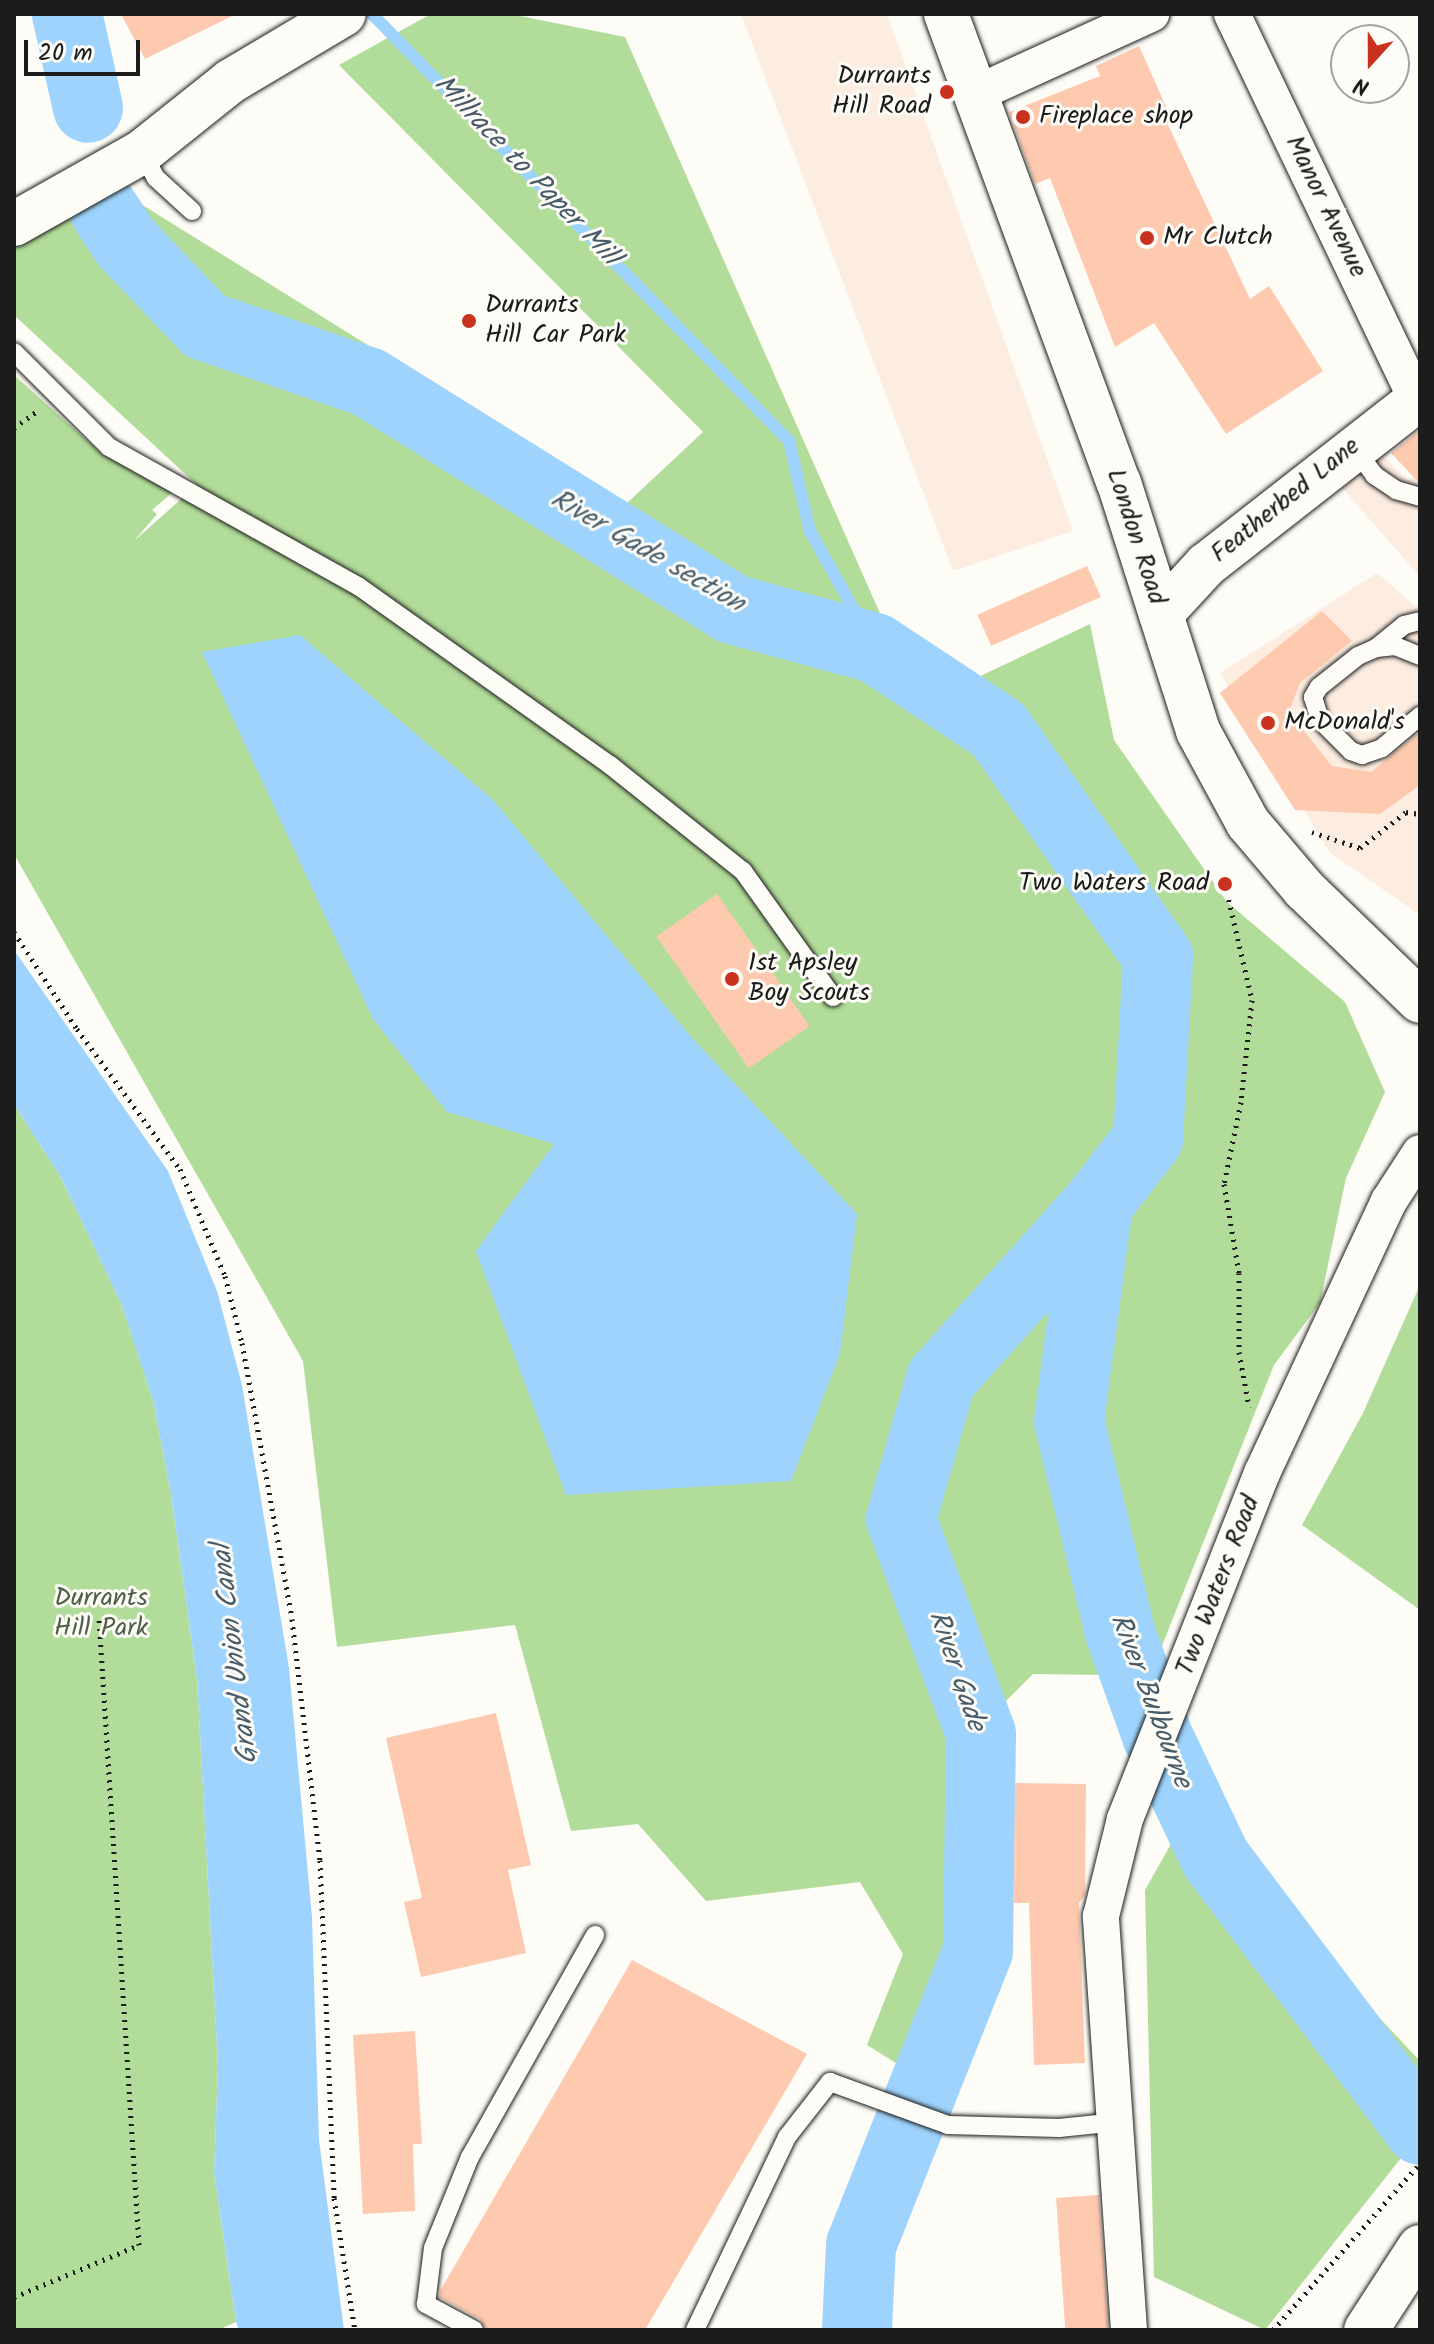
<!DOCTYPE html>
<html>
<head>
<meta charset="utf-8">
<style>
	body { margin:0 }
	#map { position:relative; width:1434px; height:2344px; overflow:hidden; background:#fdfcf7; font-family:Kalam,sans-serif }
	div>[style] { position:absolute }
	[style*='--x'] { left:calc(var(--x)*1px); top:calc(var(--y)*1px); width:calc(var(--w)*1px); rotate:calc(var(--a)*1deg) }
	.built>* { inset:0; background:#fdede1 }
	.green>* { inset:0; background:#b2dc99 }
	.water>* { inset:0; background:#9dd3fc }
	.stream>* { height:12px; margin:-6px; padding:0 6px; transform-origin:6px; border-radius:6px; background:#9dd3fc }
	.river>* { height:70px; margin:-35px; padding:0 35px; transform-origin:35px; border-radius:35px; background:#9dd3fc }
	.building>* { inset:0; background:#fecaaf; transform-origin:0 0 }
	.path>* { height:5px; margin-top:-2.5px; transform-origin:0; background:repeating-linear-gradient(90deg,#1c1c1c 0 2px,transparent 0 8px) }
	.roads { filter:drop-shadow(0 0 2px #1c1c1c) drop-shadow(0 0 2px #1c1c1c) }
	.lane>* { height:18px; margin:-9px; padding:0 9px; transform-origin:9px; border-radius:9px; background:#fdfcf7 }
	.street>* { height:36px; margin:-18px; padding:0 18px; transform-origin:18px; border-radius:18px; background:#fdfcf7 }
	.secondary>* { height:44px; margin:-22px; padding:0 22px; transform-origin:22px; border-radius:22px; background:#fdfcf7 }
	.primary>* { height:44px; margin:-22px; padding:0 22px; transform-origin:22px; border-radius:22px; background:#fdfcf7 }
	.dots>* { width:22px; height:22px; translate:-50% -50%; box-sizing:border-box; border:4px solid #fdfcf7; border-radius:50% }
	span { translate:-50% -50%; white-space:nowrap; text-align:center; line-height:1.15; -webkit-text-stroke:6px #fdfcf7; paint-order:stroke }
	.poi-label { font-size:26px; color:#1c1c1c }
	.right { translate:-100% -50%; text-align:right }
	.left { translate:0 -50%; text-align:left }
	.street-label { font-size:26px; color:#1c1c1c }
	.park-label { font-size:26px; color:#505f48 }
	.water-label { font-size:28px; color:#495c6a; font-style:italic }
	.frame { position:absolute; inset:0; border:16px solid #1c1c1c; pointer-events:none }
	.north { position:absolute; left:1330px; top:24px; width:80px; height:80px; box-sizing:border-box; background:#fdfcf7; border:2px solid #a3a29f; border-radius:50%; rotate:201deg; font-size:22px; font-weight:700; line-height:32px; text-align:center; color:#1c1c1c }
	.north::after { content:''; display:block; margin:auto; width:28px; height:36px; background:#c8321e; clip-path:polygon(50% 0,100% 100%,50% 72%,0 100%) }
	.scale { position:absolute; left:24px; top:40px; width:116px; height:36px; box-sizing:border-box; border:4px solid #1c1c1c; border-top:0; padding-left:10px; font-size:24px; line-height:28px; white-space:nowrap; color:#1c1c1c; -webkit-text-stroke:6px #fdfcf7; paint-order:stroke }
</style>
</head>
<body>
<div id="map">
	<div class="built">
		<i style="clip-path:polygon(741px 14px,887px 14px,1073px 531px,953px 571px)"></i>
		<i style="clip-path:polygon(1374px 448px,1408px 480px,1420px 472px,1420px 577px,1337px 482px)"></i>
		<i style="clip-path:polygon(1377px 573px,1420px 610px,1420px 915px,1330px 853px,1220px 673px)"></i>
	</div>
	<div class="green">
		<i style="clip-path:polygon(431px 14px,510px 14px,625px 37px,886px 627px,972px 680px,1090px 624px,1114px 740px,1227px 902px,1345px 1002px,1385px 1092px,1346px 1178px,1320px 1303px,1274px 1365px,1142px 1696px,1104px 1675px,1033px 1674px,975px 1732px,969px 1947px,920px 2078px,867px 2045px,903px 1954px,860px 1882px,706px 1901px,638px 1824px,571px 1831px,515px 1625px,337px 1647px,303px 1361px,14px 854px,14px 375px,102px 454px,174px 491px,152px 510px,157px 514px,134px 541px,197px 485px,14px 315px,14px 234px,99px 178px,625px 505px,703px 432px,339px 65px)"></i>
		<i style="clip-path:polygon(14px 1104px,60px 1176px,121px 1303px,153px 1400px,171px 1494px,197px 1679px,218px 2066px,214px 2173px,236px 2322px,218px 2330px,14px 2330px)"></i>
		<i style="clip-path:polygon(1420px 1285px,1420px 1610px,1302px 1525px,1363px 1413px)"></i>
		<i style="clip-path:polygon(1201px 1791px,1323px 1958px,1420px 2061px,1420px 2134px,1265px 2330px,1154px 2277px,1145px 1890px)"></i>
	</div>
	<div class="water">
		<i style="clip-path:polygon(300px 635px,493px 800px,694px 1040px,857px 1214px,840px 1354px,791px 1481px,566px 1495px,476px 1251px,554px 1144px,447px 1112px,373px 1019px,202px 652px)"></i>
		<i style="clip-path:polygon(14px 950px,168px 1171px,217px 1291px,242px 1385px,289px 1668px,312px 1917px,319px 2140px,344px 2330px,239px 2330px,236px 2322px,214px 2173px,218px 2066px,197px 1679px,171px 1494px,153px 1400px,121px 1303px,60px 1176px,14px 1104px)"></i>
	</div>
	<div class="stream">
		<i style="--x:372;--y:14;--w:597;--a:45.68"></i>
		<i style="--x:789;--y:441;--w:92;--a:76.9"></i>
		<i style="--x:810;--y:531;--w:134;--a:60.9"></i>
	</div>
	<div class="river">
		<i style="--x:67;--y:14;--w:96;--a:77.4"></i>
		<i style="--x:105;--y:211;--w:38;--a:57"></i>
		<i style="--x:126;--y:243;--w:115;--a:46.4"></i>
		<i style="--x:205;--y:326;--w:172;--a:19"></i>
		<i style="--x:368;--y:382;--w:429;--a:31.9"></i>
		<i style="--x:732;--y:609;--w:148;--a:15.3"></i>
		<i style="--x:875;--y:648;--w:147;--a:33.4"></i>
		<i style="--x:998;--y:729;--w:279;--a:54.9"></i>
		<i style="--x:1158;--y:957;--w:182;--a:93.1"></i>
		<i style="--x:1148;--y:1139;--w:82;--a:127.6"></i>
		<i style="--x:1098;--y:1204;--w:235;--a:131.9"></i>
		<i style="--x:941;--y:1379;--w:146;--a:105.9"></i>
		<i style="--x:901;--y:1519;--w:229;--a:69.6"></i>
		<i style="--x:981;--y:1734;--w:217;--a:90.8"></i>
		<i style="--x:978;--y:1951;--w:316;--a:111.7"></i>
		<i style="--x:861;--y:2245;--w:85;--a:92.7"></i>
		<i style="--x:1098;--y:1204;--w:219;--a:97.6"></i>
		<i style="--x:1069;--y:1421;--w:217;--a:76.4"></i>
		<i style="--x:1120;--y:1632;--w:109;--a:70.2"></i>
		<i style="--x:1157;--y:1735;--w:137;--a:64.6"></i>
		<i style="--x:1216;--y:1859;--w:339;--a:53"></i>
	</div>
	<div class="building">
		<i style="clip-path:polygon(121px 14px,236px 14px,145px 59px)"></i>
		<i style="clip-path:polygon(1139px 46px,1167px 109px,1162px 112px,1250px 299px,1269px 286px,1323px 371px,1226px 434px,1154px 323px,1115px 347px,1050px 178px,1035px 184px,1009px 112px,1100px 76px,1096px 66px)"></i>
		<i style="clip-path:polygon(1420px 430px,1420px 484px,1391px 453px)"></i>
		<i style="left:1087px;top:566px;width:34px;height:120px;rotate:66deg"></i>
		<i style="clip-path:polygon(1322px 611px,1352px 641px,1300px 683px,1289px 712px,1332px 766px,1371px 772px,1420px 732px,1420px 785px,1380px 814px,1295px 810px,1220px 693px)"></i>
		<i style="left:717px;top:894px;width:161px;height:74px;rotate:55deg"></i>
		<i style="clip-path:polygon(496px 1713px,531px 1865px,508px 1870px,526px 1953px,421px 1977px,404px 1902px,422px 1898px,386px 1738px)"></i>
		<i style="clip-path:polygon(1015px 1783px,1086px 1784px,1085px 1895px,1079px 1903px,1085px 2063px,1034px 2065px,1029px 1903px,1014px 1903px)"></i>
		<i style="clip-path:polygon(632px 1960px,807px 2054px,645px 2330px,486px 2330px,480px 2319px,439px 2297px,440px 2291px)"></i>
		<i style="clip-path:polygon(415px 2031px,422px 2144px,413px 2144px,415px 2211px,363px 2214px,353px 2035px)"></i>
		<i style="left:1099px;top:2195px;width:135px;height:43px;rotate:86deg"></i>
	</div>
	<div class="path">
		<i style="--x:14;--y:428;--w:27;--a:-36"></i>
		<i style="--x:1312;--y:832;--w:51;--a:18.4"></i>
		<i style="--x:1360;--y:848;--w:58;--a:-38"></i>
		<i style="--x:1406;--y:812;--w:14;--a:8"></i>
		<i style="--x:1225;--y:884;--w:119;--a:76.9"></i>
		<i style="--x:1252;--y:1000;--w:103;--a:96.2"></i>
		<i style="--x:1241;--y:1102;--w:84;--a:101.7"></i>
		<i style="--x:1224;--y:1184;--w:90;--a:80.4"></i>
		<i style="--x:1239;--y:1273;--w:79;--a:90"></i>
		<i style="--x:1239;--y:1352;--w:56;--a:79.7"></i>
		<i style="--x:14;--y:932;--w:116;--a:57"></i>
		<i style="--x:77;--y:1029;--w:174;--a:53.7"></i>
		<i style="--x:180;--y:1169;--w:116;--a:67.2"></i>
		<i style="--x:225;--y:1276;--w:69;--a:75.8"></i>
		<i style="--x:242;--y:1343;--w:280;--a:79.7"></i>
		<i style="--x:292;--y:1619;--w:243;--a:83.4"></i>
		<i style="--x:320;--y:1860;--w:338;--a:87.6"></i>
		<i style="--x:334;--y:2198;--w:134;--a:81"></i>
		<i style="--x:14;--y:2297;--w:135;--a:-22.6"></i>
		<i style="--x:139;--y:2245;--w:628;--a:-93.65"></i>
		<i style="--x:1273;--y:2330;--w:222;--a:-48.6"></i>
	</div>
	<div class="roads">
		<div class="lane">
			<i style="--x:142;--y:152;--w:30;--a:62"></i>
			<i style="--x:156;--y:178;--w:49;--a:42.5"></i>
			<i style="--x:14;--y:352;--w:134;--a:45"></i>
			<i style="--x:109;--y:447;--w:285;--a:29.2"></i>
			<i style="--x:358;--y:586;--w:309;--a:35.4"></i>
			<i style="--x:610;--y:765;--w:170;--a:38.6"></i>
			<i style="--x:743;--y:871;--w:155;--a:54.5"></i>
			<i style="--x:1354;--y:448;--w:34;--a:53"></i>
			<i style="--x:1374;--y:475;--w:27;--a:34"></i>
			<i style="--x:1396;--y:490;--w:25;--a:16"></i>
			<i style="--x:1376;--y:648;--w:36;--a:-39"></i>
			<i style="--x:1404;--y:625;--w:16;--a:-14"></i>
			<i style="--x:1420;--y:656;--w:27;--a:-158"></i>
			<i style="--x:1395;--y:646;--w:19;--a:174"></i>
			<i style="--x:1376;--y:648;--w:20;--a:156"></i>
			<i style="--x:1358;--y:656;--w:50;--a:141.5"></i>
			<i style="--x:1319;--y:687;--w:12;--a:121"></i>
			<i style="--x:1313;--y:697;--w:24;--a:73"></i>
			<i style="--x:1320;--y:720;--w:44;--a:45"></i>
			<i style="--x:1351;--y:751;--w:12;--a:20"></i>
			<i style="--x:1362;--y:755;--w:21;--a:-19"></i>
			<i style="--x:1382;--y:748;--w:50;--a:-40.1"></i>
			<i style="--x:474;--y:2330;--w:55;--a:-151.6"></i>
			<i style="--x:426;--y:2304;--w:56;--a:-82.9"></i>
			<i style="--x:433;--y:2248;--w:98;--a:-67.9"></i>
			<i style="--x:470;--y:2157;--w:255;--a:-60.6"></i>
			<i style="--x:695;--y:2330;--w:214;--a:-64.5"></i>
			<i style="--x:787;--y:2137;--w:70;--a:-52"></i>
			<i style="--x:830;--y:2082;--w:126;--a:20"></i>
			<i style="--x:948;--y:2125;--w:111;--a:1.5"></i>
			<i style="--x:1059;--y:2128;--w:59;--a:-5.8"></i>
		</div>
		<div class="street">
			<i style="--x:1232;--y:14;--w:428;--a:64.4"></i>
			<i style="--x:973;--y:95;--w:196;--a:-24.5"></i>
			<i style="--x:1129;--y:2330;--w:415;--a:-93.9"></i>
			<i style="--x:1101;--y:1916;--w:100;--a:-76.1"></i>
			<i style="--x:1125;--y:1819;--w:372;--a:-68.4"></i>
			<i style="--x:1262;--y:1473;--w:300;--a:-65"></i>
			<i style="--x:1389;--y:1201;--w:57;--a:-57.1"></i>
		</div>
		<div class="secondary">
			<i style="--x:14;--y:224;--w:147;--a:-29.4"></i>
			<i style="--x:142;--y:152;--w:114;--a:-38.6"></i>
			<i style="--x:231;--y:81;--w:131;--a:-30.7"></i>
			<i style="--x:1161;--y:614;--w:67;--a:-47.4"></i>
			<i style="--x:1206;--y:565;--w:271;--a:-38"></i>
		</div>
		<div class="primary">
			<i style="--x:946;--y:14;--w:500;--a:69.8"></i>
			<i style="--x:1119;--y:483;--w:260;--a:72.3"></i>
			<i style="--x:1198;--y:731;--w:105;--a:61.5"></i>
			<i style="--x:1248;--y:823;--w:87;--a:49.7"></i>
			<i style="--x:1304;--y:889;--w:161;--a:44"></i>
			<i style="--x:1366;--y:2330;--w:99;--a:-57"></i>
		</div>
	</div>
	<div class="dots">
		<i style="left:947px;top:92px;background:#c8321e"></i>
		<i style="left:1023px;top:117px;background:#c8321e"></i>
		<i style="left:1147px;top:238px;background:#c8321e"></i>
		<i style="left:469px;top:321px;background:#c8321e"></i>
		<i style="left:1268px;top:723px;background:#c8321e"></i>
		<i style="left:1225px;top:884px;background:#c8321e"></i>
		<i style="left:732px;top:979px;background:#c8321e"></i>
	</div>
	<div class="poi-label">
		<span class="right" style="left:931px;top:92px">Durrants<br>Hill Road</span>
		<span class="left" style="left:1039px;top:117px">Fireplace shop</span>
		<span class="left" style="left:1163px;top:238px">Mr Clutch</span>
		<span class="left" style="left:485px;top:321px">Durrants<br>Hill Car Park</span>
		<span class="left" style="left:1284px;top:723px">McDonald's</span>
		<span class="right" style="left:1209px;top:884px">Two Waters Road</span>
		<span class="left" style="left:748px;top:979px">1st Apsley<br>Boy Scouts</span>
	</div>
	<div class="street-label">
		<span style="left:1325px;top:207px;rotate:64deg">Manor Avenue</span>
		<span style="left:1286px;top:501px;rotate:-39deg">Featherbed Lane</span>
		<span style="left:1135px;top:537px;rotate:72deg">London Road</span>
		<span style="left:1219px;top:1586px;rotate:-69deg">Two Waters Road</span>
	</div>
	<div class="park-label">
		<span style="left:101px;top:1614px">Durrants<br>Hill Park</span>
	</div>
	<div class="water-label">
		<span style="left:526px;top:171px;rotate:46deg">Millrace to Paper Mill</span>
		<span style="left:647px;top:552px;rotate:30deg">River Gade section</span>
		<span style="left:236px;top:1654px;rotate:-97deg">Grand Union Canal</span>
		<span style="left:956px;top:1671px;rotate:71deg">River Gade</span>
		<span style="left:1150px;top:1701px;rotate:69deg">River Bulbourne</span>
	</div>
	<div class="frame"></div>
	<div class="north">N</div>
	<div class="scale">20 m</div>
</div>
</body>
</html>
